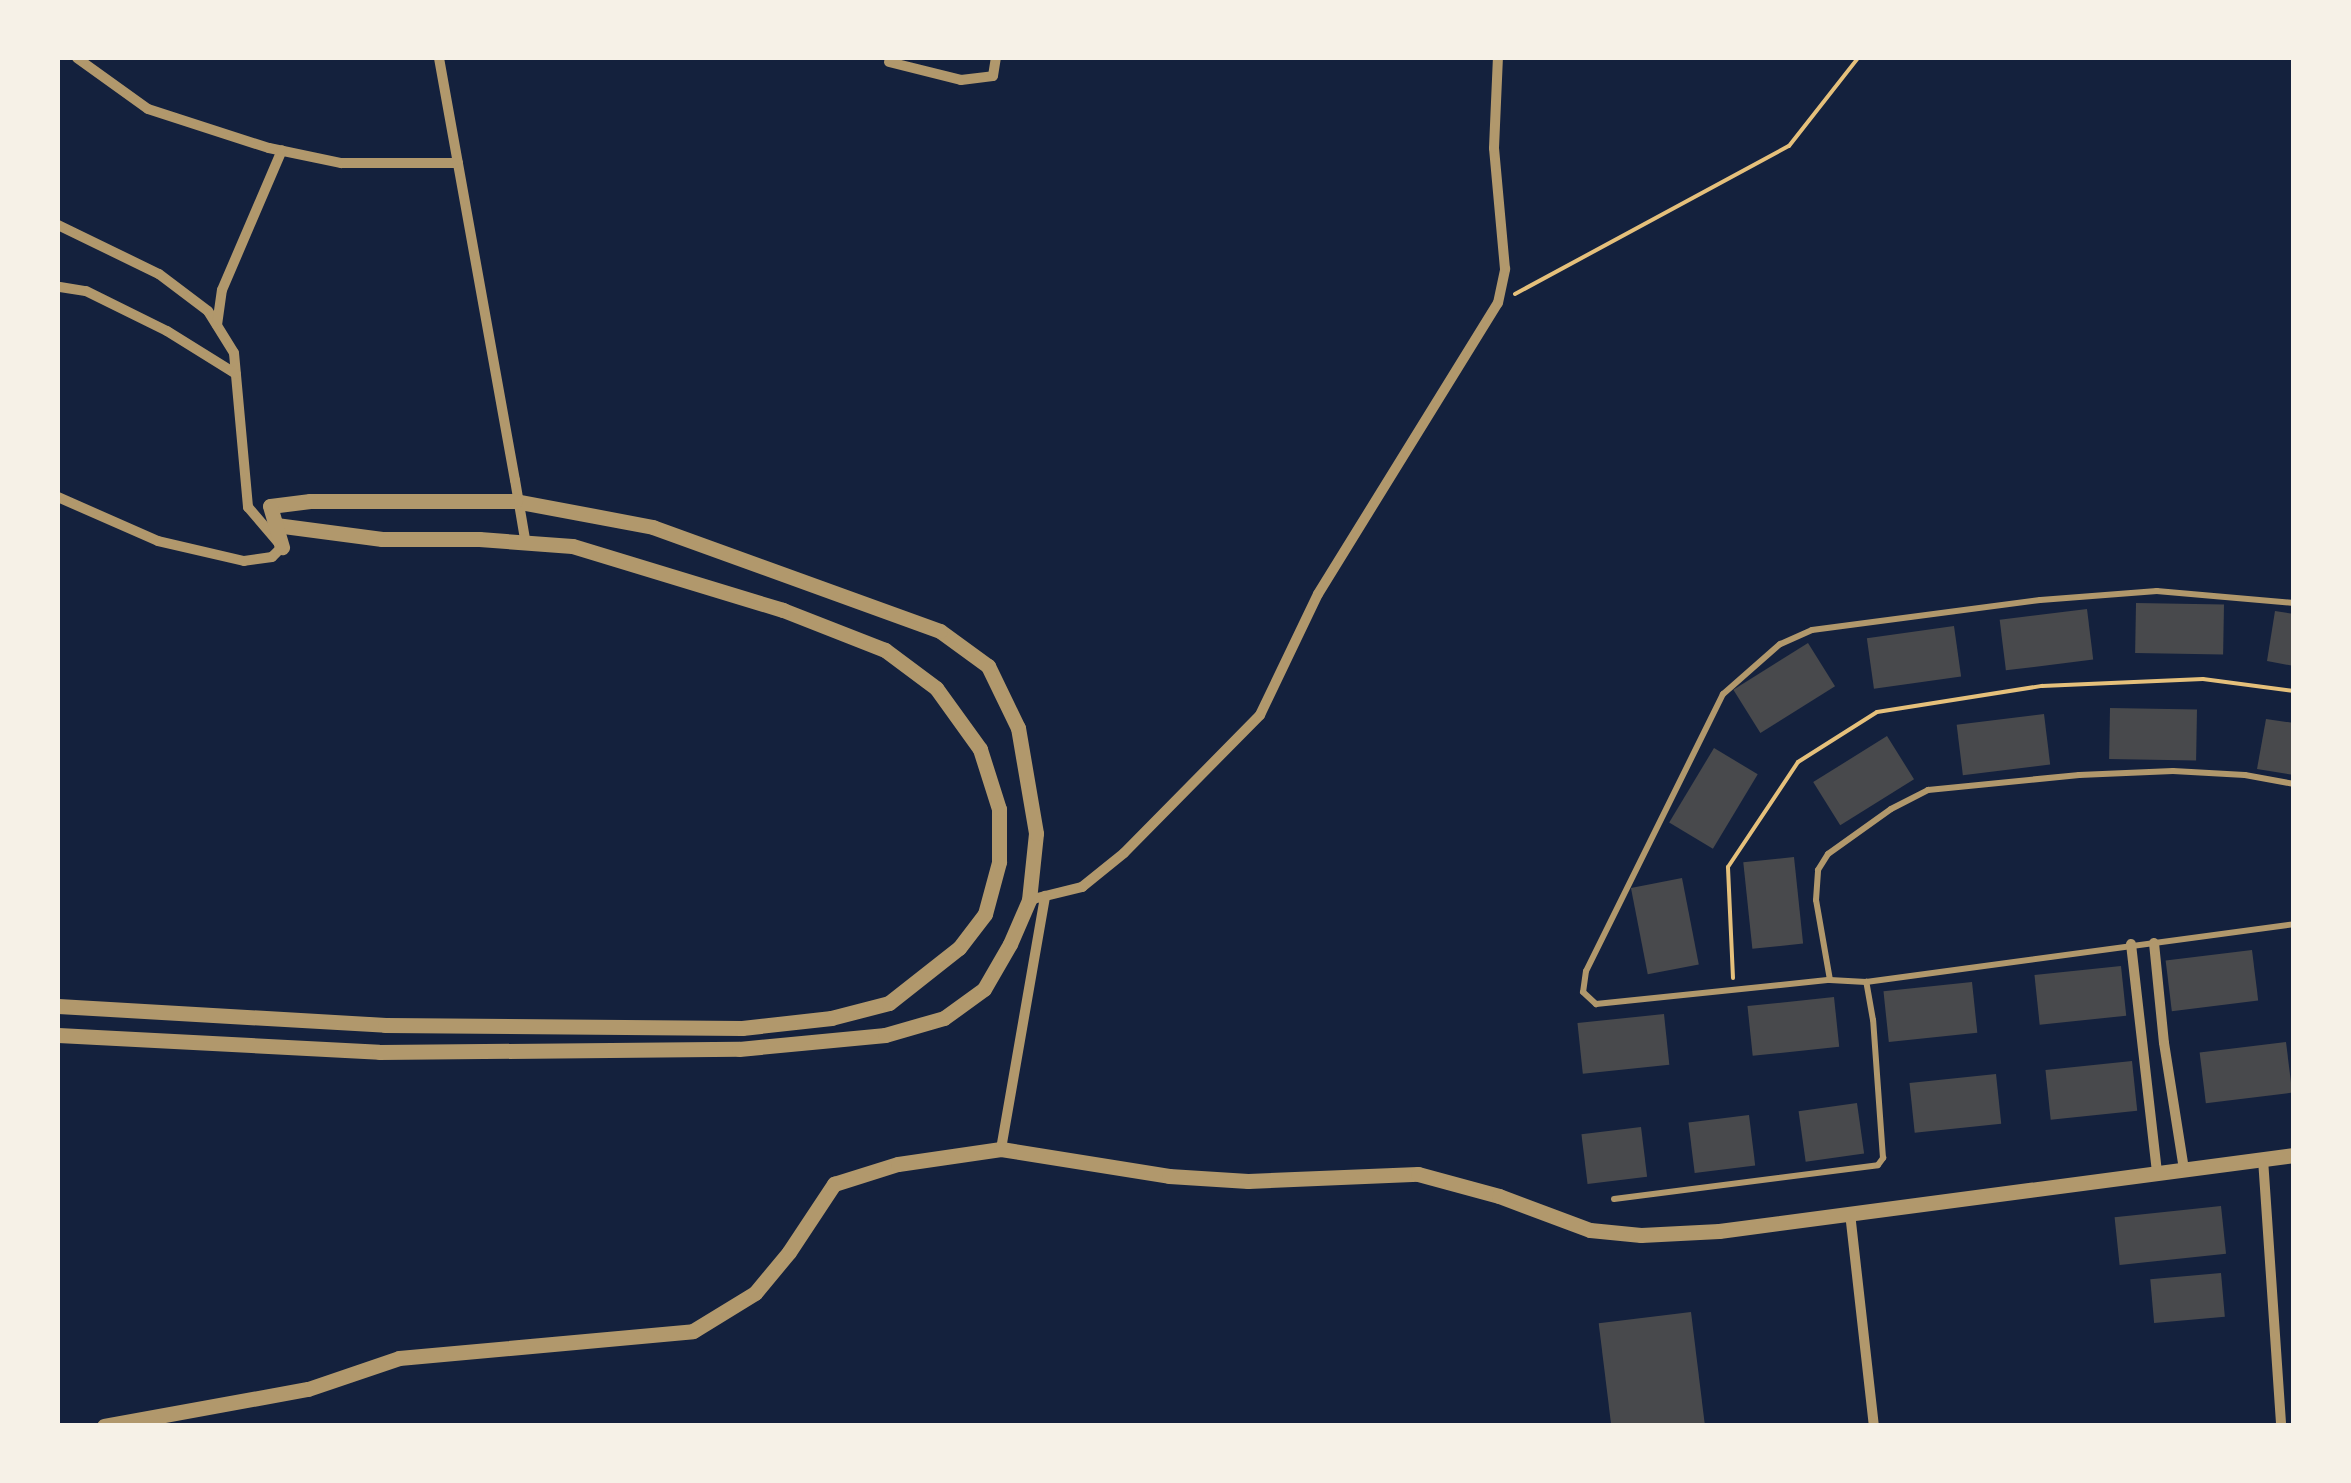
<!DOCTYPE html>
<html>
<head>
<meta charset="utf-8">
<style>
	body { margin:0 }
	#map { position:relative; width:2351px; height:1483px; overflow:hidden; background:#14213d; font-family:Roboto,sans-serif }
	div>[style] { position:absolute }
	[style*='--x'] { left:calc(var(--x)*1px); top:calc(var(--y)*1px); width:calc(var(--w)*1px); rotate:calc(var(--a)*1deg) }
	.building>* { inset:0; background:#48494c; transform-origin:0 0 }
	.path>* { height:4px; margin:-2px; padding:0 2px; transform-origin:2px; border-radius:2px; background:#e5c07b }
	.service>* { height:6px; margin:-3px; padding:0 3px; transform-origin:3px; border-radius:3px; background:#b1986c }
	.minor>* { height:10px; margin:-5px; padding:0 5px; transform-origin:5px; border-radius:5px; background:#b1986c }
	.tertiary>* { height:15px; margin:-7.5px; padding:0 7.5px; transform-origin:7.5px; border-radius:7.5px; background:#b1986c }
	span { translate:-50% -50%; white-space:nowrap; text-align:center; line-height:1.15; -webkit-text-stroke:8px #f6f1e7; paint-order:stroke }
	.frame { position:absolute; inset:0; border:60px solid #f6f1e7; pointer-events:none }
</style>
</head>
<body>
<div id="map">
	<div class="building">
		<i style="left:2136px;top:603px;width:88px;height:50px;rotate:1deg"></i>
		<i style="left:2087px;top:609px;width:51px;height:88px;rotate:83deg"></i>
		<i style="clip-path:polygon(2275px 611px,2294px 614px,2294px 666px,2267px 661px)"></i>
		<i style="left:1954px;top:626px;width:51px;height:88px;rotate:82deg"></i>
		<i style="left:1808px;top:643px;width:51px;height:88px;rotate:58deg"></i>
		<i style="left:2110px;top:708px;width:87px;height:51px;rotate:1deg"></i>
		<i style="left:2044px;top:714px;width:51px;height:88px;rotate:83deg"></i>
		<i style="clip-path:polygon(2266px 719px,2294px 723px,2294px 775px,2257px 769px)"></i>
		<i style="left:1887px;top:736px;width:51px;height:87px;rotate:58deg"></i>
		<i style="left:1714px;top:748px;width:51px;height:87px;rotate:31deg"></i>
		<i style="left:1794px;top:857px;width:87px;height:51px;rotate:84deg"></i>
		<i style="left:1682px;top:878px;width:88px;height:52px;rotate:79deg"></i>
		<i style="left:2252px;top:950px;width:51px;height:87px;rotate:83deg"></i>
		<i style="left:2121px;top:966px;width:50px;height:87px;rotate:84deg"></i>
		<i style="left:1972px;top:982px;width:51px;height:89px;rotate:84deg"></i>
		<i style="left:1834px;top:997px;width:50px;height:87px;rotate:84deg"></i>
		<i style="left:1664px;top:1014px;width:51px;height:87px;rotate:84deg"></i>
		<i style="left:2286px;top:1042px;width:51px;height:87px;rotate:83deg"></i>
		<i style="left:2132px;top:1061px;width:50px;height:87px;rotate:84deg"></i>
		<i style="left:1996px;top:1074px;width:50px;height:87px;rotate:84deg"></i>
		<i style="left:1857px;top:1103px;width:51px;height:59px;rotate:82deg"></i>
		<i style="left:1749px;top:1115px;width:51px;height:61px;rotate:83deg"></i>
		<i style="left:1641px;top:1127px;width:50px;height:60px;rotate:83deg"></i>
		<i style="left:2221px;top:1206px;width:48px;height:107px;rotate:84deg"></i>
		<i style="left:2221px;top:1273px;width:44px;height:71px;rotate:85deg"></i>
		<i style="left:1691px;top:1312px;width:115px;height:93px;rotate:83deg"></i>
	</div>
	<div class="path">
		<i style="--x:1515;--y:294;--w:311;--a:-28.4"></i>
		<i style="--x:1789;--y:146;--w:112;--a:-51.9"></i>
		<i style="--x:1733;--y:978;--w:111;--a:-92.6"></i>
		<i style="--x:1728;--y:867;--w:126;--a:-56.3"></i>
		<i style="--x:1798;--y:762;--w:93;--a:-32.3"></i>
		<i style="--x:1877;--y:712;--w:167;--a:-9"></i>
		<i style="--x:2042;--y:686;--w:161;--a:-2.5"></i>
		<i style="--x:2203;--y:679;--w:92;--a:7.5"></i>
	</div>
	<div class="service">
		<i style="--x:2294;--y:603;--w:138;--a:-175"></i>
		<i style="--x:2157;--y:591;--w:117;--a:175.6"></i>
		<i style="--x:2040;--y:600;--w:230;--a:172.5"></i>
		<i style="--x:1812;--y:630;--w:35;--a:156"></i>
		<i style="--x:1780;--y:644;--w:76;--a:138.7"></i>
		<i style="--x:1723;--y:694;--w:309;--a:116.3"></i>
		<i style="--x:1586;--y:971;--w:21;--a:98"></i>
		<i style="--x:1583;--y:992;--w:18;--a:43"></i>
		<i style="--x:1596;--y:1004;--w:235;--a:-5.9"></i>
		<i style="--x:1830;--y:980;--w:36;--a:3"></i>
		<i style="--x:1866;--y:982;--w:432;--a:-7.7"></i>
		<i style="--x:1830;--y:980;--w:81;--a:-99.9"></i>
		<i style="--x:1816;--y:900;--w:30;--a:-86"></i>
		<i style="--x:1818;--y:870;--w:19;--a:-58"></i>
		<i style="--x:1828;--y:854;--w:77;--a:-35.5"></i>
		<i style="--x:1891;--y:809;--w:42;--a:-27.2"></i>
		<i style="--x:1928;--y:790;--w:152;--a:-5.7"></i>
		<i style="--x:2079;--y:775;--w:94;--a:-2.4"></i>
		<i style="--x:2173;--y:771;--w:72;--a:3.2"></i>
		<i style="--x:2245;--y:775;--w:50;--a:10.4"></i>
		<i style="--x:1614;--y:1199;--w:266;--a:-7.3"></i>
		<i style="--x:1878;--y:1165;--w:9;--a:-54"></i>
		<i style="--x:1883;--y:1158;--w:138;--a:-94.1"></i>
		<i style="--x:1873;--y:1020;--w:39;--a:-100"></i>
	</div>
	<div class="minor">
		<i style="--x:77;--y:58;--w:87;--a:35.7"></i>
		<i style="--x:148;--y:109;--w:127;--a:17.9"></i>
		<i style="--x:269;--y:148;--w:74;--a:11.8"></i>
		<i style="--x:341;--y:163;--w:117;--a:0"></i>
		<i style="--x:439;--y:58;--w:429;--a:79.8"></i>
		<i style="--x:515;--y:480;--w:60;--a:80.4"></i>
		<i style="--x:525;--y:539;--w:4;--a:153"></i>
		<i style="--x:889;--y:62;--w:74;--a:14"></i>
		<i style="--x:961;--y:80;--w:32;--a:-7"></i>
		<i style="--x:993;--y:76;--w:18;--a:-81"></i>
		<i style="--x:58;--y:225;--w:112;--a:25.9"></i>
		<i style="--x:159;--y:274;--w:61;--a:37.1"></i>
		<i style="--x:208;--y:311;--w:49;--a:58.2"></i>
		<i style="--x:234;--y:353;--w:155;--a:84.8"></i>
		<i style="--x:248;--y:507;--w:52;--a:49.6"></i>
		<i style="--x:282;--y:547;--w:14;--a:135"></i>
		<i style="--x:272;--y:557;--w:28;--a:172"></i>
		<i style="--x:244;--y:561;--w:88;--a:-166.9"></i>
		<i style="--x:158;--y:541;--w:109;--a:-156.3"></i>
		<i style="--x:60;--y:287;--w:26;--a:9"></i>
		<i style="--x:86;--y:291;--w:90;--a:26.3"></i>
		<i style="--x:167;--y:331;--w:81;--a:31.9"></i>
		<i style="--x:217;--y:325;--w:35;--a:-82"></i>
		<i style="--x:222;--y:290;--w:152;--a:-66.8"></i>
		<i style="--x:1029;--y:900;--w:55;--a:-13.8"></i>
		<i style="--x:1082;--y:887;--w:54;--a:-39"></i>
		<i style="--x:1124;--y:853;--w:194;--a:-45.4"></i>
		<i style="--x:1260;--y:715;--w:134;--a:-64.4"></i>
		<i style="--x:1318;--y:594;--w:342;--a:-58.3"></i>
		<i style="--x:1498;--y:303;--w:35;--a:-78"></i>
		<i style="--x:1505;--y:269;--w:121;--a:-95.2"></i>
		<i style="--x:1494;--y:148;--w:90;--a:-87.5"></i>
		<i style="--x:2154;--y:943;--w:100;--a:84.3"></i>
		<i style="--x:2164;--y:1043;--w:128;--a:81"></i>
		<i style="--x:2131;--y:944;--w:230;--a:83.5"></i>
		<i style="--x:1001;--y:1149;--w:257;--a:-80.1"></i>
		<i style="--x:2263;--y:1159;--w:268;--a:86.1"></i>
		<i style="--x:1850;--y:1213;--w:214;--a:83.6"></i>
	</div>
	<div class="tertiary">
		<i style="--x:58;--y:1006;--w:328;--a:3.3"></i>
		<i style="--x:385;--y:1025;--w:357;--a:0.5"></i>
		<i style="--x:742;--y:1028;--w:90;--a:-6.4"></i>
		<i style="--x:831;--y:1018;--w:60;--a:-14.5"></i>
		<i style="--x:889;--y:1003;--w:89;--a:-38.2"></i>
		<i style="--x:959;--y:948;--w:43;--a:-52.6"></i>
		<i style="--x:985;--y:914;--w:54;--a:-74.9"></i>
		<i style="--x:999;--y:862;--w:53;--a:-90"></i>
		<i style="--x:999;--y:809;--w:63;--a:-107.6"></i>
		<i style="--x:980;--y:749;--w:75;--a:-125.8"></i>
		<i style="--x:936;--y:688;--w:64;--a:-143.3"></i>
		<i style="--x:885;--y:650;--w:110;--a:-158.6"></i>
		<i style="--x:783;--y:610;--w:220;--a:-163.1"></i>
		<i style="--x:572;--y:546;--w:93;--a:-175.7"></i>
		<i style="--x:479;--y:539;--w:97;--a:180"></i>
		<i style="--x:382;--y:539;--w:107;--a:-172.5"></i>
		<i style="--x:276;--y:525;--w:8;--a:76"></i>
		<i style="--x:58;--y:1035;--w:321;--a:3"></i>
		<i style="--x:379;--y:1052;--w:360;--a:-0.5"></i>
		<i style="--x:739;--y:1049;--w:147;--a:-5.5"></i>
		<i style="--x:885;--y:1035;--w:61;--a:-16.1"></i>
		<i style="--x:944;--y:1018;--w:49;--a:-35.9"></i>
		<i style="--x:984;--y:989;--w:52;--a:-60"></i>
		<i style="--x:1010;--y:944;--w:48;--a:-66.6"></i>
		<i style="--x:1029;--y:900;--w:67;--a:-84"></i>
		<i style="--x:1036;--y:833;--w:107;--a:-99.7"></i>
		<i style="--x:1018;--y:728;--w:69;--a:-115.8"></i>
		<i style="--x:988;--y:666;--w:59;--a:-143.9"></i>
		<i style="--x:940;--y:631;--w:305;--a:-160.1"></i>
		<i style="--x:653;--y:527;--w:140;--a:-169.3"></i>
		<i style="--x:515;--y:501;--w:205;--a:180"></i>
		<i style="--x:310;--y:501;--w:40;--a:172.9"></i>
		<i style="--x:270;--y:506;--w:43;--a:73.7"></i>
		<i style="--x:104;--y:1426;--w:207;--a:-10.3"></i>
		<i style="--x:308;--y:1389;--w:96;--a:-18.8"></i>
		<i style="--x:399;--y:1358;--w:295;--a:-5.2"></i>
		<i style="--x:693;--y:1331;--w:73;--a:-31.5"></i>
		<i style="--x:755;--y:1293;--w:53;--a:-50.3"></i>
		<i style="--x:789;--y:1252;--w:82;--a:-56.5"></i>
		<i style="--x:834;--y:1184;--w:67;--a:-17.4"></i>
		<i style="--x:898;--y:1164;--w:104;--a:-8.3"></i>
		<i style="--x:1001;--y:1149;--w:170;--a:9.1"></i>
		<i style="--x:1169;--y:1176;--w:79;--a:3.6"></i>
		<i style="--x:1248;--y:1181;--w:170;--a:-2.4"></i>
		<i style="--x:1418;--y:1174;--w:84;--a:15.2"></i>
		<i style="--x:1499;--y:1196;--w:97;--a:20.5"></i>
		<i style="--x:1590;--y:1230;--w:51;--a:5.6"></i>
		<i style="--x:1641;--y:1235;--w:78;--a:-2.9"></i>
		<i style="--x:1719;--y:1231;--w:580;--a:-7.53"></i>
	</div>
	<div class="frame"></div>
</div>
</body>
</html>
